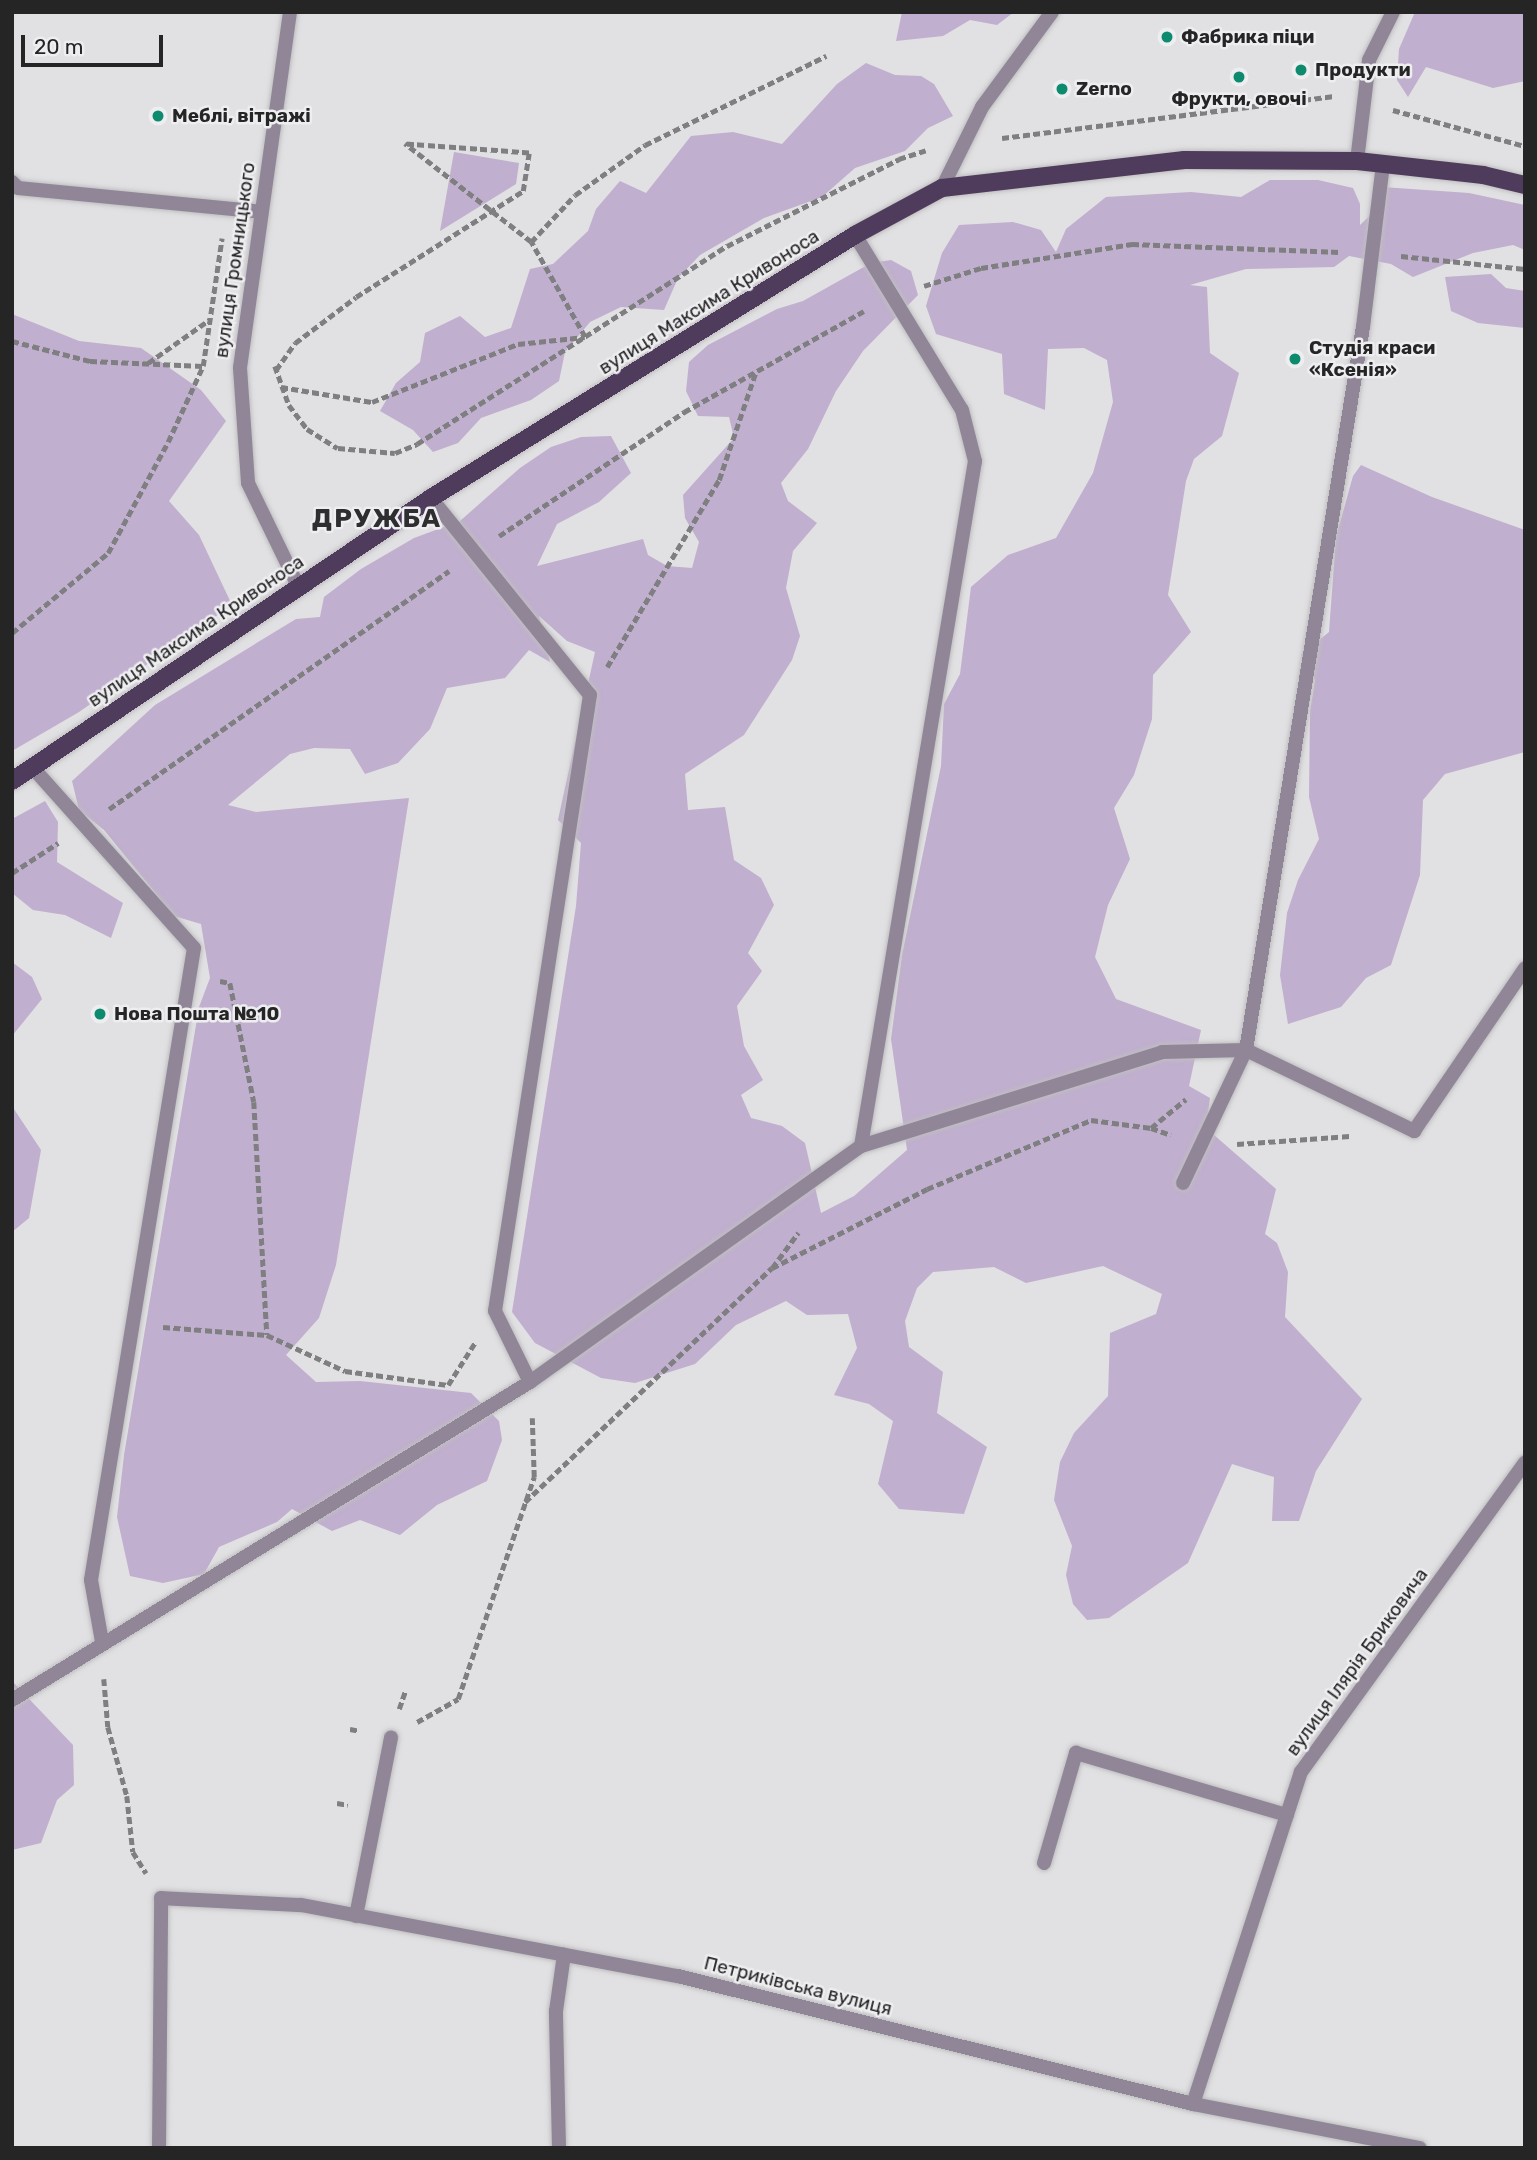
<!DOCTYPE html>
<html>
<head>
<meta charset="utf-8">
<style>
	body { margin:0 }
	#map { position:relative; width:1537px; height:2160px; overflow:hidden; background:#e1e0e2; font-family:Rubik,sans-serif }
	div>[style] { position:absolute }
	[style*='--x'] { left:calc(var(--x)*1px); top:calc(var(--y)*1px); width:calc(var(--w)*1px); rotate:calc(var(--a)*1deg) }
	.green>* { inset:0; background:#c0afce }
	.path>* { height:4.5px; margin-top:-2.25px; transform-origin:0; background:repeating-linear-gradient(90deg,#7f7e80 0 7px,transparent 0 10.5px) }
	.roads { filter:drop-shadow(0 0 2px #bfbec0) drop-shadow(0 0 2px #bfbec0) }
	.service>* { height:14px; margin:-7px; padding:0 7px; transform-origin:7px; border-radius:7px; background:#908698 }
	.minor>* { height:14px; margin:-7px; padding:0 7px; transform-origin:7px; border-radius:7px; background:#908698 }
	.primary>* { height:18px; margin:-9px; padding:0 9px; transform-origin:9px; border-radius:9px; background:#4f3c5c }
	.dots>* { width:19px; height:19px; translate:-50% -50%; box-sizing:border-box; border:4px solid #eeedf0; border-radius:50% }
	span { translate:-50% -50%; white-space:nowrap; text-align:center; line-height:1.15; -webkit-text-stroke:5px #eeedf0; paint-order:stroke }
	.poi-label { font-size:19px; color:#262526; font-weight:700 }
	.left { translate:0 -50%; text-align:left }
	.street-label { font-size:19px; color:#262526 }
	.district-label { font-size:26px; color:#2e2d2f; font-weight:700; letter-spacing:2px }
	.frame { position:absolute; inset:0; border:14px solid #262526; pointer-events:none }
	.scale { position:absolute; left:21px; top:35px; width:142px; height:32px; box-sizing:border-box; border:4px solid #262526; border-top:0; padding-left:9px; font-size:21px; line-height:24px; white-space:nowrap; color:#262526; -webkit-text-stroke:5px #eeedf0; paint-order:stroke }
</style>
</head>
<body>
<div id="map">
	<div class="green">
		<i style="clip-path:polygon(902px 12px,1014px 12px,997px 25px,970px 20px,943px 36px,896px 41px)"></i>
		<i style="clip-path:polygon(1415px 12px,1525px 12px,1525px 81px,1493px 88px,1426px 67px,1408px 97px,1397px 80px,1399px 49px)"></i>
		<i style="clip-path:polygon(866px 63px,895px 75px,921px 76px,934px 84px,953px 116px,928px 128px,905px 151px,855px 168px,822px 197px,764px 218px,700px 255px,678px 278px,664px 310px,621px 307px,590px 322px,565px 352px,559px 381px,531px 400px,481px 418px,458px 443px,433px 452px,413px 430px,380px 411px,396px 383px,420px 362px,425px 333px,460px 316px,485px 337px,511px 328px,530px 269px,553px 264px,588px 231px,596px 209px,620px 181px,646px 193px,691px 136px,733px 132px,782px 144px,837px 84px)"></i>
		<i style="clip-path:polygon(454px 152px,519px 163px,516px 184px,440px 231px)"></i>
		<i style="clip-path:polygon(1270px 180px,1318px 180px,1353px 188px,1360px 204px,1360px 225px,1379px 207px,1382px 187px,1469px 193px,1525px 205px,1525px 250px,1513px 245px,1473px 253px,1413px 277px,1391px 264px,1349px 256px,1334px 267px,1246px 269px,1190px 285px,1207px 287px,1210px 353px,1239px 373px,1222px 436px,1194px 459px,1186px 481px,1168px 595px,1191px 632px,1153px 675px,1152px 719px,1134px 775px,1114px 808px,1130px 859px,1108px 905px,1095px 957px,1116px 999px,1201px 1030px,1189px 1086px,1210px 1098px,1206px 1128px,1276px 1189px,1265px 1234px,1277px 1243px,1288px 1272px,1285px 1317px,1362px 1399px,1316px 1471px,1299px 1521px,1272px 1521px,1274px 1477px,1232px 1464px,1188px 1563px,1109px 1618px,1087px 1620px,1073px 1604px,1066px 1575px,1072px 1546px,1054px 1500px,1060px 1462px,1074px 1433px,1108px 1396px,1110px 1333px,1156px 1314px,1162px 1294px,1103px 1266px,1026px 1283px,994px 1267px,933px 1272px,917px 1288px,905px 1321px,909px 1347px,943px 1372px,937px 1413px,987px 1447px,964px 1514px,899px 1509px,878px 1484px,893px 1421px,869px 1404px,834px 1395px,857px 1348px,848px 1314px,807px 1315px,786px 1301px,736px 1325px,695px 1364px,635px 1383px,601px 1378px,535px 1343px,512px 1312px,576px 906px,581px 843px,558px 820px,595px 652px,567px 641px,539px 616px,550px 662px,529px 650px,505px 678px,447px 688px,430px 729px,398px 763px,365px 774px,350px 749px,314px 748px,290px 754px,228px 805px,256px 812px,409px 798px,336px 1265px,319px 1318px,286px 1355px,316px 1382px,360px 1381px,471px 1393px,499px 1421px,502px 1440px,487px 1481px,437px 1505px,400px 1535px,360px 1520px,332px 1531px,292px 1509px,277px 1522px,219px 1547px,204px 1574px,163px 1583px,130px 1576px,117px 1517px,124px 1455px,199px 1007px,210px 978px,201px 924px,174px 916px,104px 830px,79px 810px,72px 781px,155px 705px,296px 619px,320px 617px,324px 597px,361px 569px,414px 538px,460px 521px,520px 468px,551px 447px,581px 437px,611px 436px,631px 473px,599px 502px,557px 524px,537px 566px,643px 539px,648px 555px,667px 566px,692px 568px,699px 542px,685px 518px,683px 495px,734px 438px,729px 417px,698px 416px,686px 391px,689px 362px,708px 345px,777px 309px,803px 301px,871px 263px,891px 260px,911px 271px,918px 295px,863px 351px,836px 391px,808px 449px,781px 483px,788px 501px,817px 523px,793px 551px,786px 588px,800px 636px,792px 660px,744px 735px,685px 774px,688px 810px,725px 807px,734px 860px,761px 878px,774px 905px,748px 953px,762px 971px,737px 1006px,744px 1046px,763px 1080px,741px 1095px,751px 1118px,782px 1126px,805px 1143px,821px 1213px,854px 1196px,907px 1150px,891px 1039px,902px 955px,941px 766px,944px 704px,960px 674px,971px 587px,1008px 555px,1056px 538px,1093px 473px,1113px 402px,1107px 360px,1084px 348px,1048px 349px,1045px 410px,1004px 394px,1002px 354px,936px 334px,926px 306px,942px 253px,959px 225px,1013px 222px,1041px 230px,1056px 252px,1066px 229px,1106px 197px,1191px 192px,1241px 197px)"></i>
		<i style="clip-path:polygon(1491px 274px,1506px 288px,1525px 291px,1525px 328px,1478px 323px,1451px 311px,1445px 277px)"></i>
		<i style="clip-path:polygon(12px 314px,79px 341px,141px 348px,201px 390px,226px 421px,169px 501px,199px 535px,232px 605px,79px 712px,12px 751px)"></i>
		<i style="clip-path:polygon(1361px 465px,1432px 497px,1525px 530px,1525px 752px,1445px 774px,1423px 800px,1420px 875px,1391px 965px,1366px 978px,1341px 1007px,1288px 1024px,1280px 975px,1287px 913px,1298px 880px,1319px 839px,1309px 797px,1310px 711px,1315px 680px,1301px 655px,1329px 632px,1336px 537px,1353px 476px)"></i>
		<i style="clip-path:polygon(45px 801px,58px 822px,57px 862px,123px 903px,111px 938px,65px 915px,33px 910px,12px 893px,12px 819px)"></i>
		<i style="clip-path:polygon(12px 962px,32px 977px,42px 999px,12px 1036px)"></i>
		<i style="clip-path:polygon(12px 1106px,41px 1150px,29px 1218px,12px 1232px)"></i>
		<i style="clip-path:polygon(12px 1681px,73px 1745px,74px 1785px,57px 1800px,41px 1843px,12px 1850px)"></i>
	</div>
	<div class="path">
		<i style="--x:1393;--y:110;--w:137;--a:15.3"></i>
		<i style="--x:1002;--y:138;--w:335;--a:-7.2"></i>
		<i style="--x:531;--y:242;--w:64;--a:-46.9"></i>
		<i style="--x:575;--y:195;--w:86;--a:-35.5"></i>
		<i style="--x:645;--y:145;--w:202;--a:-26.2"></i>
		<i style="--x:1401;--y:256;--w:125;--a:6"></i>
		<i style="--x:924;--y:286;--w:60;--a:-17.5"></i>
		<i style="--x:981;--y:268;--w:153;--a:-9"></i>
		<i style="--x:1132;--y:244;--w:208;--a:2.2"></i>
		<i style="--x:12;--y:341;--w:81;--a:14.4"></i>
		<i style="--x:90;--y:361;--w:113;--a:2.5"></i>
		<i style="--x:148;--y:363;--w:75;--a:-35.2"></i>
		<i style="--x:275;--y:366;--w:41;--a:70.3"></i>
		<i style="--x:289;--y:405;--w:30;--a:53"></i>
		<i style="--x:307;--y:429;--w:36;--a:32"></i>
		<i style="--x:338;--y:448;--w:57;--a:5"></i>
		<i style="--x:395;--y:453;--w:24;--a:-22"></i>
		<i style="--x:417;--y:444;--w:368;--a:-32.6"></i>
		<i style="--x:727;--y:246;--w:193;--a:-26.8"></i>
		<i style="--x:899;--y:159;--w:28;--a:-18"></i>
		<i style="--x:276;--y:370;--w:33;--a:-55"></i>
		<i style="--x:295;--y:343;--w:76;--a:-37"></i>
		<i style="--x:356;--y:297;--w:198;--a:-32.4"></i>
		<i style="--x:523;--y:191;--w:38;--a:-81"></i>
		<i style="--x:529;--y:153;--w:124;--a:-175.8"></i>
		<i style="--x:281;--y:387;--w:92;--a:9.4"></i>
		<i style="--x:372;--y:402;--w:157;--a:-21.7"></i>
		<i style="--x:518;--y:344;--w:67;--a:-6"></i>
		<i style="--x:585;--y:337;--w:109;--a:-119.6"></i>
		<i style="--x:531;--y:242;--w:160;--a:-142.1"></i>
		<i style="--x:499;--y:536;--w:223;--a:-33.8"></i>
		<i style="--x:684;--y:412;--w:206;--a:-29.3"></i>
		<i style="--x:12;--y:633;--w:125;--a:-39.8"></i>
		<i style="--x:108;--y:553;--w:126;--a:-61.6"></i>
		<i style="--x:168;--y:442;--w:84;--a:-65.3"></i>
		<i style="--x:203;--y:366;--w:129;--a:-81.6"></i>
		<i style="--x:607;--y:667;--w:218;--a:-59.1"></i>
		<i style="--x:719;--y:480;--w:112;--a:-71.2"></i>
		<i style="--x:109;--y:809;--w:415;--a:-35"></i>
		<i style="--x:12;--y:873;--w:55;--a:-33.1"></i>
		<i style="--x:220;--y:981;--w:10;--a:11"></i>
		<i style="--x:230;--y:983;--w:121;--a:78.6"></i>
		<i style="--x:254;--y:1102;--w:233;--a:86.8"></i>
		<i style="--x:267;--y:1335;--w:86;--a:24.8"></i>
		<i style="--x:345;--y:1371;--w:104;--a:7.7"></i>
		<i style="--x:448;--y:1385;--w:52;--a:-57.5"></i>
		<i style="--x:1151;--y:1128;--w:21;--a:19"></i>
		<i style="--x:1237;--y:1144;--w:113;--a:-4"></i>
		<i style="--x:772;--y:1268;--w:174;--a:-27"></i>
		<i style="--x:927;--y:1189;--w:178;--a:-22.8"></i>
		<i style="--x:1091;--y:1120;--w:61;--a:7.6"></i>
		<i style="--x:1151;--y:1128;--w:45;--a:-39.6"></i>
		<i style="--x:163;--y:1327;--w:104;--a:4.4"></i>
		<i style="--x:525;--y:1502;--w:340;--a:-43.5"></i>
		<i style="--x:772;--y:1268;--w:44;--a:-53.4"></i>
		<i style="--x:104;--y:1679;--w:48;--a:85.2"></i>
		<i style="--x:108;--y:1727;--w:72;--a:74.6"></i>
		<i style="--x:127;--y:1796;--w:56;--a:83.9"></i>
		<i style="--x:133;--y:1852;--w:25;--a:58"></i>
		<i style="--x:399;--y:1709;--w:18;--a:-71"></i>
		<i style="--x:417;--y:1722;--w:47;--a:-29.3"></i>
		<i style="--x:458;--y:1699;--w:235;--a:-71.1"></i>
		<i style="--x:534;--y:1477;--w:59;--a:-91.9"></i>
		<i style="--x:350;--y:1729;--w:10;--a:11"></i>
		<i style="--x:337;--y:1803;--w:11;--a:10"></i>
	</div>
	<div class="roads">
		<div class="service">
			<i style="--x:1357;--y:161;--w:102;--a:-83.2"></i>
			<i style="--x:1369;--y:60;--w:54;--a:-63.4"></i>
			<i style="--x:12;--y:182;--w:8;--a:45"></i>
			<i style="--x:18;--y:188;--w:244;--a:5.6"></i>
			<i style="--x:855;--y:235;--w:205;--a:58.6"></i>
			<i style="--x:962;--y:410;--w:53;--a:75.7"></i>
			<i style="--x:975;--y:461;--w:694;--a:99.45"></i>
			<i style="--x:431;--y:498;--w:253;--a:51.1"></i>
			<i style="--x:590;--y:695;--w:623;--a:98.77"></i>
			<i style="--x:495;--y:1311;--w:79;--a:63.8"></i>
			<i style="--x:33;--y:768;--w:241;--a:48.2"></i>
			<i style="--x:194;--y:948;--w:640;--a:99.26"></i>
			<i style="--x:91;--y:1580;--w:63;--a:79.9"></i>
			<i style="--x:1183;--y:1183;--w:147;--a:-64.7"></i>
			<i style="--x:1246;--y:1050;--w:732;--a:-80.81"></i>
			<i style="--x:1363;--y:327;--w:165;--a:-83"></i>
			<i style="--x:12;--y:1700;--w:608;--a:-31.55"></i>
			<i style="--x:530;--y:1382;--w:407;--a:-35.5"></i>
			<i style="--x:861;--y:1146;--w:315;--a:-17.3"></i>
			<i style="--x:1162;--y:1052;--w:84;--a:-1.4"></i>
			<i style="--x:1246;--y:1050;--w:187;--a:25.7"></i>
			<i style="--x:1414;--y:1131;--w:197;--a:-55.7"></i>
			<i style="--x:1044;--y:1863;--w:115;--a:-73.8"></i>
			<i style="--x:1076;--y:1753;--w:220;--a:16.4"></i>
			<i style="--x:356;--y:1916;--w:182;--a:-78.9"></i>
			<i style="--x:559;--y:2148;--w:137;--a:-91.3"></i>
			<i style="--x:556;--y:2011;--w:57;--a:-81.9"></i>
		</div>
		<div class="minor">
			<i style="--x:290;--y:12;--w:359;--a:98"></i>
			<i style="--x:240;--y:368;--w:115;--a:86"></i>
			<i style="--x:248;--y:483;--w:114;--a:64.1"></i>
			<i style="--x:942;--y:188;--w:90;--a:-63.7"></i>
			<i style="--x:982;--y:107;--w:118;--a:-53.6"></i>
			<i style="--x:1193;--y:2104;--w:349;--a:-72"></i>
			<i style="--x:1301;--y:1772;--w:382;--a:-54.1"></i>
			<i style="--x:159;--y:2148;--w:250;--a:-89.5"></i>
			<i style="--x:161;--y:1898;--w:140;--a:2.9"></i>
			<i style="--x:301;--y:1905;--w:384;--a:10.7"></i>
			<i style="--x:678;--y:1976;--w:531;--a:13.96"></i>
			<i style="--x:1193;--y:2104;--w:231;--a:11"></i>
		</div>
		<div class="primary">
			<i style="--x:12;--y:781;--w:506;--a:-34.04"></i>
			<i style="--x:431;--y:498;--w:499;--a:-31.8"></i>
			<i style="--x:855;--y:235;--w:99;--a:-28.4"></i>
			<i style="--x:942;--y:188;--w:244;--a:-6.6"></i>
			<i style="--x:1184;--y:160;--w:173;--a:0.3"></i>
			<i style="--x:1357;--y:161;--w:127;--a:6.3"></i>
			<i style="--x:1483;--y:175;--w:43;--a:13.4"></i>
		</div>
	</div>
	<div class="dots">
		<i style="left:1167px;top:37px;background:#0e8b6f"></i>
		<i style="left:1301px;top:70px;background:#0e8b6f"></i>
		<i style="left:1239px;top:77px;background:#0e8b6f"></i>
		<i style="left:1062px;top:89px;background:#0e8b6f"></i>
		<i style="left:158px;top:116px;background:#0e8b6f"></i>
		<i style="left:1295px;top:359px;background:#0e8b6f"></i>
		<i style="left:100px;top:1014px;background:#0e8b6f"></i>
	</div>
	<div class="poi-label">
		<span class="left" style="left:1181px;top:37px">Фабрика піци</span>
		<span class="left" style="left:1315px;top:70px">Продукти</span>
		<span class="left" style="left:1076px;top:89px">Zerno</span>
		<span style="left:1239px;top:99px">Фрукти, овочі</span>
		<span class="left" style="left:172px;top:116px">Меблі, вітражі</span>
		<span class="left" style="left:1309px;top:359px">Студія краси<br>«Ксенія»</span>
		<span class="left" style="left:114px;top:1014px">Нова Пошта №10</span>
	</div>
	<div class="street-label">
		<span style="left:235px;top:260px;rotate:-82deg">вулиця Громницького</span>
		<span style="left:709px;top:302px;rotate:-32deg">вулиця Максима Кривоноса</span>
		<span style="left:196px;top:631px;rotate:-34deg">вулиця Максима Кривоноса</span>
		<span style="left:1357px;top:1662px;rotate:-54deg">вулиця Ілярія Бриковича</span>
		<span style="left:798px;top:1986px;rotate:14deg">Петриківська вулиця</span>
	</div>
	<div class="district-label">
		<span style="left:377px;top:519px">ДРУЖБА</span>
	</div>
	<div class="frame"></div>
	<div class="scale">20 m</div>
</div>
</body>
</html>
